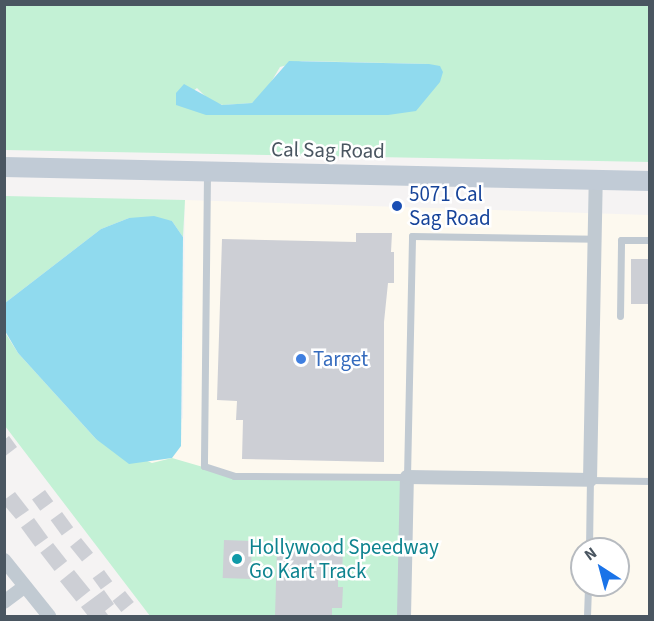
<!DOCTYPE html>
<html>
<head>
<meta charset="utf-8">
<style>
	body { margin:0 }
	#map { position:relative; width:654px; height:621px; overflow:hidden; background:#f5f3f3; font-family:"Source Sans 3",sans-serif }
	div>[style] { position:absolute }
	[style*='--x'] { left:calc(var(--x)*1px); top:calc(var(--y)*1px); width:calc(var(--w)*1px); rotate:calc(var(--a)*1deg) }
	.commercial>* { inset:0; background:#fdf9ef }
	.green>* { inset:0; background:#c3f1d5 }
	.water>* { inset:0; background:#90daee }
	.building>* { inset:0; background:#cdcfd5; transform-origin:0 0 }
	.lane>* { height:7px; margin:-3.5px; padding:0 3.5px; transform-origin:3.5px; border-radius:3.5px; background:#c1cad2 }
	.street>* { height:14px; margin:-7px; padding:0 7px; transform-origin:7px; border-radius:7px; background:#c1cad2 }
	.secondary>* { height:20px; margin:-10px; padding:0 10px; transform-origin:10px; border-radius:10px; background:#c1cbd6 }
	.dots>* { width:16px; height:16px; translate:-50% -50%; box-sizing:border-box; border:3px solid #fff; border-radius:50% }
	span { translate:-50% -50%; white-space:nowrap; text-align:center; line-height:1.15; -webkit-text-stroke:5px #fff; paint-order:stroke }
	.street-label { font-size:21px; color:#4a5661 }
	.transit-label { font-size:21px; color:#164399 }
	.left { translate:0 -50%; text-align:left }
	.shop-label { font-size:21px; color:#366cbe }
	.culture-label { font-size:21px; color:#0d838f }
	.frame { position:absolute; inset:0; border:6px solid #4a5661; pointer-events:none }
	.north { position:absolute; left:570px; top:537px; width:60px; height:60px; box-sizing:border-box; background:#fff; border:2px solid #b7bbc0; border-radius:50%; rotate:324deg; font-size:16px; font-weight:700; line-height:24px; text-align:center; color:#4a5661 }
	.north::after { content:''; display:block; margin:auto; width:21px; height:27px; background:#1a73e8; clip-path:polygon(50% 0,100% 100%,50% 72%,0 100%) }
</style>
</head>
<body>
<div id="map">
	<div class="commercial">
		<i style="clip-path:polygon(evenodd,185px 200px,649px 215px,649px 616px,199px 616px,129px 464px,183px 418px,185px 200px,582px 549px,618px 549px,618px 585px,582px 585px,582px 549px)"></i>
	</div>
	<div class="green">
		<i style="clip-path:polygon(evenodd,5px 5px,649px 5px,649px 162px,5px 150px,5px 5px,302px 61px,429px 64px,341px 115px,176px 105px,197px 88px,210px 101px,223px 105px,252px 103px,264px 94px,280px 67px,302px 61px)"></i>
		<i style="clip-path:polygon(5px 196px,185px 200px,183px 237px,172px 221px,129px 218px,101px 229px,5px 303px)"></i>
		<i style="clip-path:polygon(4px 331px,18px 353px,96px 439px,152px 463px,172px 458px,234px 476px,407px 477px,404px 616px,150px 616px,5px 426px)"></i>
	</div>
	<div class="water">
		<i style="clip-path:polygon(289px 61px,429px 64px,440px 66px,443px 72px,440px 82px,416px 111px,388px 115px,206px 115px,176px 105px,176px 93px,184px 84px,222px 105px,252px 103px)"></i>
		<i style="clip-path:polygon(154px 216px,172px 221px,183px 237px,181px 446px,172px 458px,129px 464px,96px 439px,18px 353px,5px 331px,5px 303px,101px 229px,129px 218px)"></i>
	</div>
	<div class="building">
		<i style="clip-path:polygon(356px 233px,392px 233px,391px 252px,394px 252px,394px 283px,388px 283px,384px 322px,384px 462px,242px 459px,243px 420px,236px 420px,237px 401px,217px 400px,222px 239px,356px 242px)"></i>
		<i style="left:631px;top:259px;width:19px;height:45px"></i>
		<i style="clip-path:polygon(9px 436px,17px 447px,4px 457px,4px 440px)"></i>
		<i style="left:45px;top:490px;width:14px;height:16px;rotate:54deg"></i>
		<i style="clip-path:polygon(15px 492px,29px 510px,16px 519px,4px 505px,4px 500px)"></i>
		<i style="left:62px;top:512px;width:19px;height:14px;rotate:54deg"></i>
		<i style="left:34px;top:518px;width:24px;height:16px;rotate:54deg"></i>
		<i style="left:81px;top:538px;width:19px;height:14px;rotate:51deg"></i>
		<i style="left:224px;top:540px;width:28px;height:38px;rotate:2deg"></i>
		<i style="left:53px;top:543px;width:23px;height:16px;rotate:52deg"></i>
		<i style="clip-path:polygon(277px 548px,343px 549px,342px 577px,338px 577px,338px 587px,343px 587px,342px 608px,332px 608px,332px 616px,275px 616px)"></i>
		<i style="left:74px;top:570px;width:26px;height:18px;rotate:51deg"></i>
		<i style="left:104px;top:570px;width:14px;height:14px;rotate:54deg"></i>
		<i style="clip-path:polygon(104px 590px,114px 604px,105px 611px,108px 615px,88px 616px,81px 607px)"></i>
		<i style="left:125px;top:591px;width:14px;height:16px;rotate:51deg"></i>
	</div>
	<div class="lane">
		<i style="--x:207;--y:174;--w:292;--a:90.6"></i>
		<i style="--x:204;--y:466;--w:32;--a:18"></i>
		<i style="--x:234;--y:476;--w:173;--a:0.3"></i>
		<i style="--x:407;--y:477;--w:241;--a:-88.8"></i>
		<i style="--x:412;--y:236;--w:183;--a:0.9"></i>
		<i style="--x:620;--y:316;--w:76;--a:-89.2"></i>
		<i style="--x:621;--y:240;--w:29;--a:0"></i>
		<i style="--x:589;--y:549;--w:69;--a:-89.2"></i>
		<i style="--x:590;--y:480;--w:60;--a:1"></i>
		<i style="--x:587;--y:616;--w:31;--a:-88"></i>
	</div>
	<div class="street">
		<i style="--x:4;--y:560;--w:72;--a:51.2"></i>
		<i style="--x:4;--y:602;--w:26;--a:-37"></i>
		<i style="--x:404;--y:616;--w:139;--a:-88.8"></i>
		<i style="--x:407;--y:477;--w:183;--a:0.9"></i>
		<i style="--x:590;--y:480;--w:300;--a:-88.9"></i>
	</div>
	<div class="secondary">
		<i style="--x:4;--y:167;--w:646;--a:1.24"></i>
	</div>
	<div class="dots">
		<i style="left:397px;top:206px;background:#1a4fb4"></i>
		<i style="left:301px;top:359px;background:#3f7fe0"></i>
		<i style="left:237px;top:559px;background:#0f9aa8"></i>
	</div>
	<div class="street-label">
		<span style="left:328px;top:150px;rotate:1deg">Cal Sag Road</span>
	</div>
	<div class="transit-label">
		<span class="left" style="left:409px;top:206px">5071 Cal<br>Sag Road</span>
	</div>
	<div class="shop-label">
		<span class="left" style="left:313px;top:359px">Target</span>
	</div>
	<div class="culture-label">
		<span class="left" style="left:249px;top:559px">Hollywood Speedway<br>Go Kart Track</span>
	</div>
	<div class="frame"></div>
	<div class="north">N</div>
</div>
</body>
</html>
